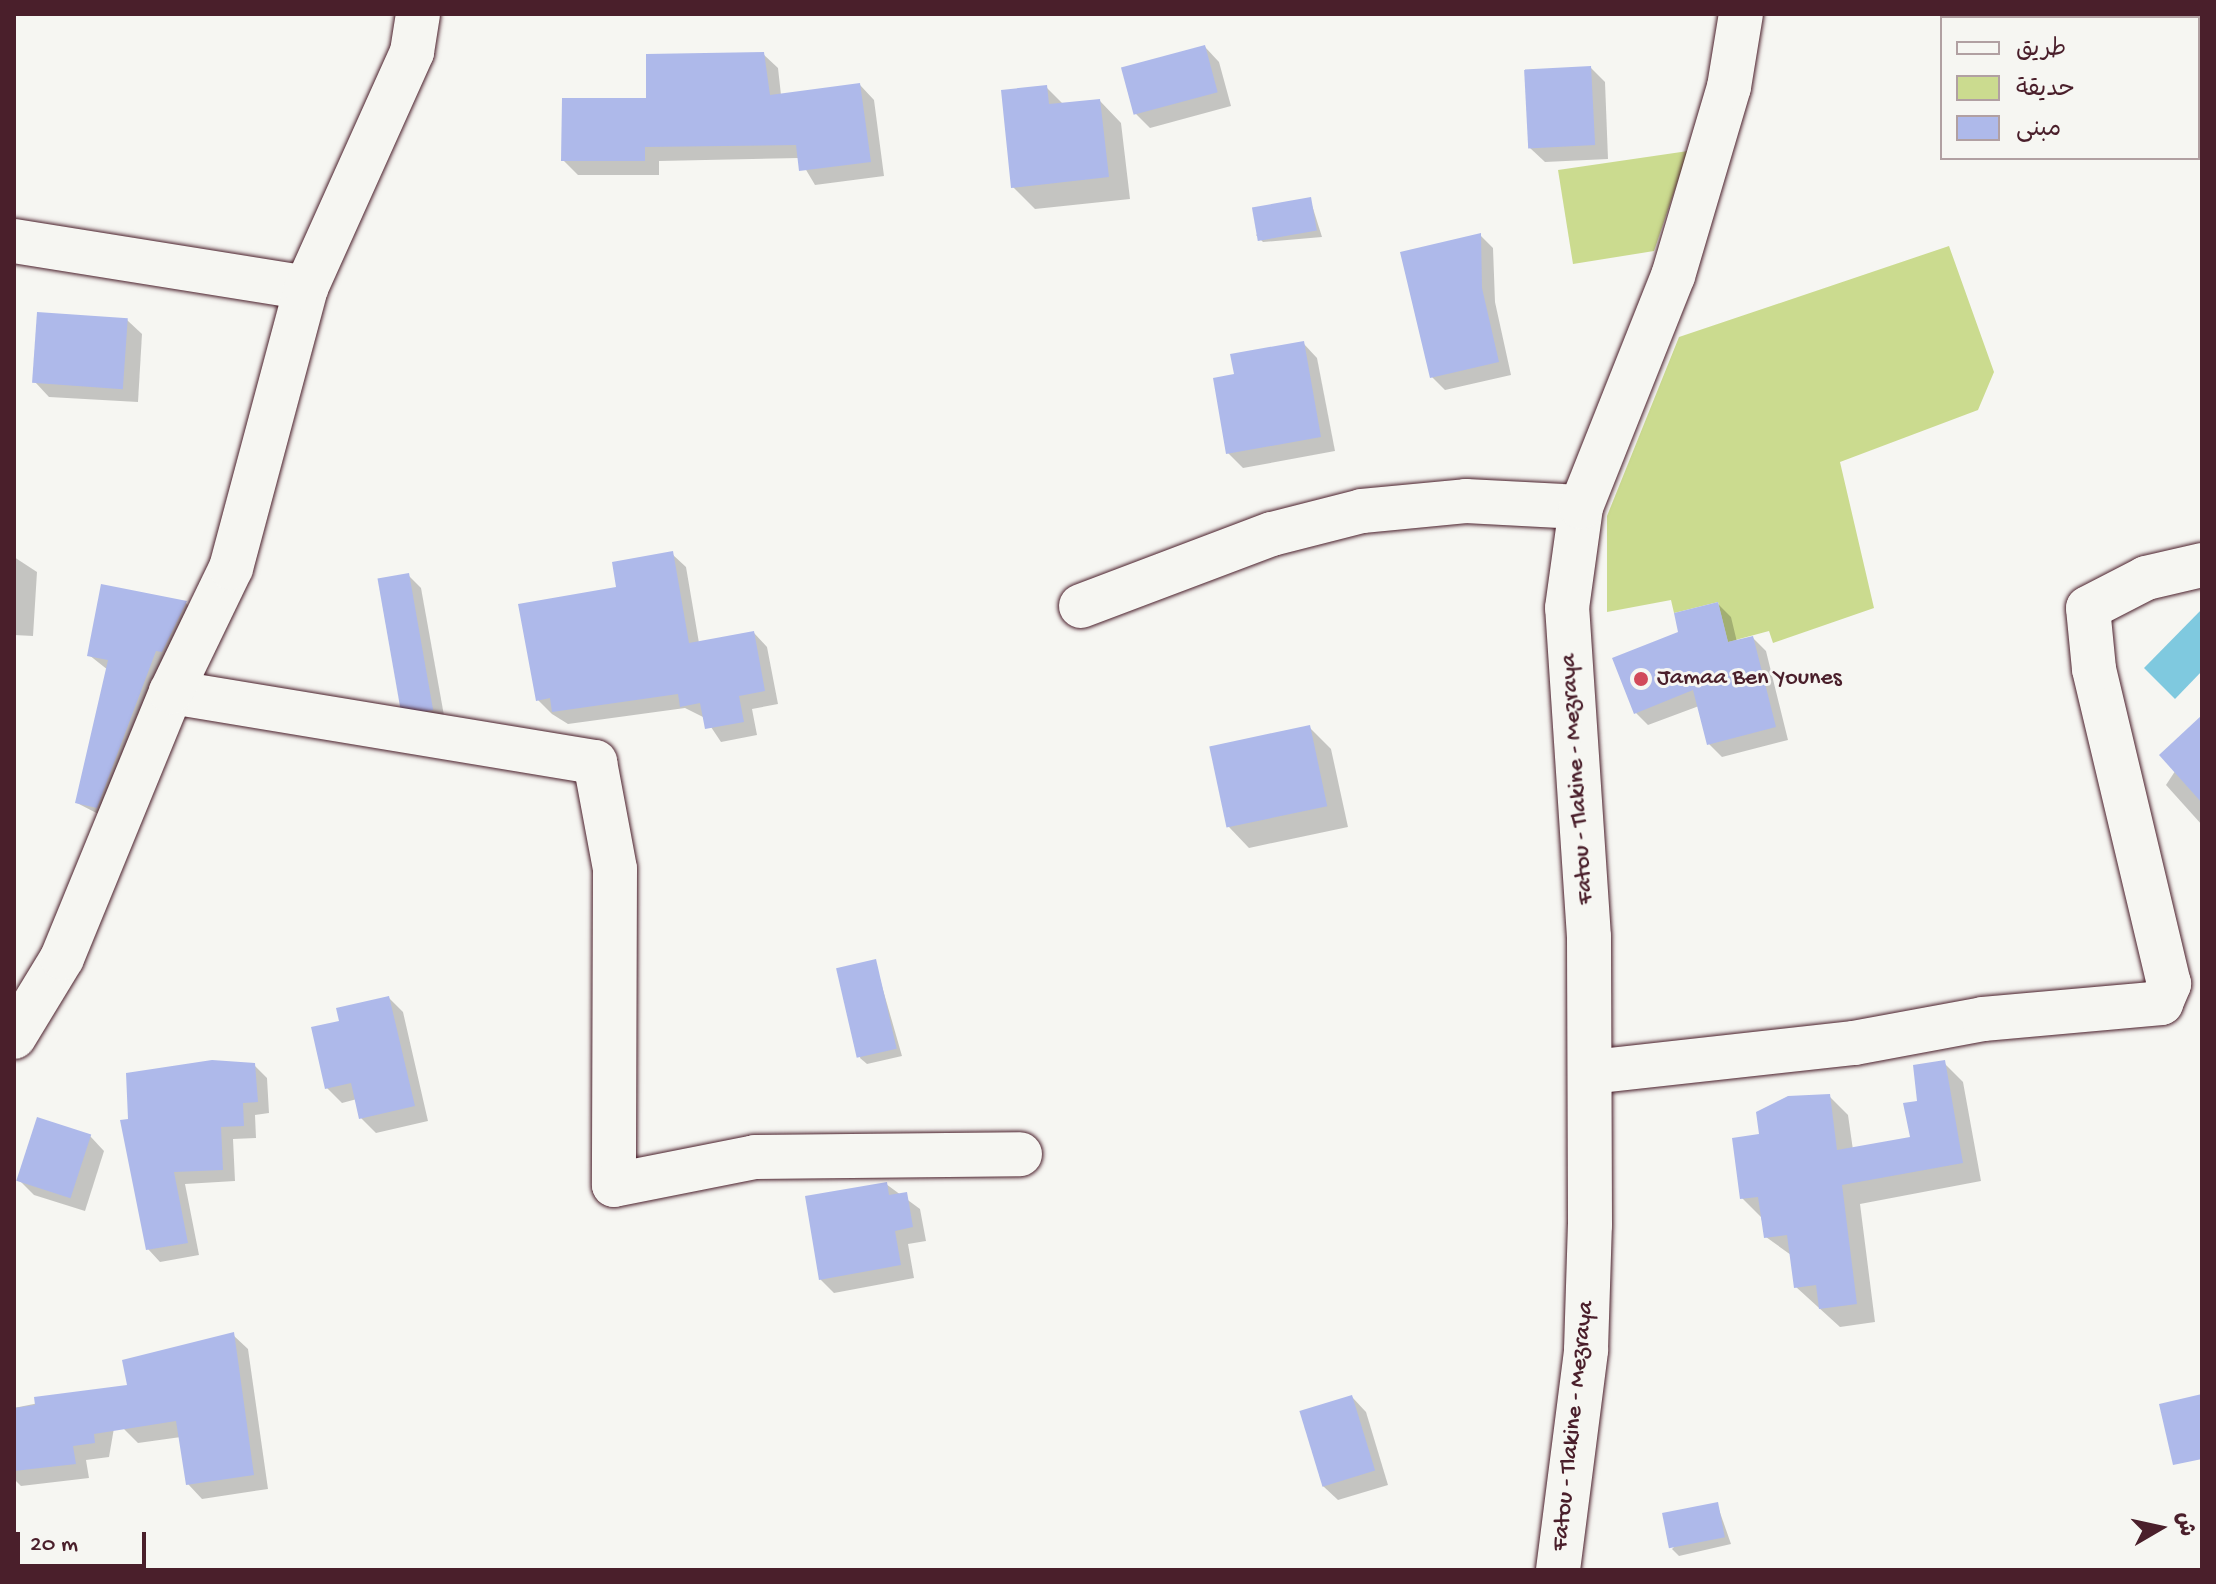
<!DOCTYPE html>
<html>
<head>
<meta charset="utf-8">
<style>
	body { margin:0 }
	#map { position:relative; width:2216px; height:1584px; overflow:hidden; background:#f6f6f2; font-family:"Gochi Hand","Playpen Sans Arabic",sans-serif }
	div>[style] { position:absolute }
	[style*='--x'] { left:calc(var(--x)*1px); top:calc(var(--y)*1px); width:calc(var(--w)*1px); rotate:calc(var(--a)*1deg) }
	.green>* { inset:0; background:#cbdb8f }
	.water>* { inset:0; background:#7fc9df }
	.shadow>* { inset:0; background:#0003 }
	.building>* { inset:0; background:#aeb9ea; transform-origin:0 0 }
	.roads { filter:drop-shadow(0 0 2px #4a1f2b) drop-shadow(0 0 2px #4a1f2b) }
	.minor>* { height:44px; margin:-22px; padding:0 22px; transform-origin:22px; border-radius:22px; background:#f6f6f2 }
	.tertiary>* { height:44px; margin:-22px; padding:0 22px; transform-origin:22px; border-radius:22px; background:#f6f6f2 }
	.dots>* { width:22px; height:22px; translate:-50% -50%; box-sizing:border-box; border:4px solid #f6f6f2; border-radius:50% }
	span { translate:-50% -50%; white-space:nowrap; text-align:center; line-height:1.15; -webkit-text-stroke:6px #f6f6f2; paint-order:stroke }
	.poi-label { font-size:24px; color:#4a1f2b }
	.left { translate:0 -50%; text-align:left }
	.street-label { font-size:24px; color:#4a1f2b }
	.frame { position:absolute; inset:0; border:16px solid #4a1f2b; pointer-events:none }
	.legend { position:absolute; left:1940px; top:16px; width:260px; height:144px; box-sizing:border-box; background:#f6f6f2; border:2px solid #b1a0a2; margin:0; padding:10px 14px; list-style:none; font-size:24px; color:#4a1f2b }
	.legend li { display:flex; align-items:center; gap:16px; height:40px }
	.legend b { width:40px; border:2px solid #b1a0a2 }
	.north { position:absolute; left:2120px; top:1488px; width:80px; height:80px; -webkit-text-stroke:6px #f6f6f2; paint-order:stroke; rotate:81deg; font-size:22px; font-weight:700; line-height:32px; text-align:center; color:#4a1f2b }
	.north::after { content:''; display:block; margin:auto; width:28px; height:36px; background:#4a1f2b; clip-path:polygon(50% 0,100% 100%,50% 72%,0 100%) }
	.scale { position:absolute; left:16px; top:1532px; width:130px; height:36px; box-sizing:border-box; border:4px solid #4a1f2b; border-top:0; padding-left:10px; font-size:24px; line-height:28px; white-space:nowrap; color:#4a1f2b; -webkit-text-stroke:6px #f6f6f2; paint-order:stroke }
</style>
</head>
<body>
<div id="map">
	<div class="green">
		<i style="clip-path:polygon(1688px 151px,1654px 251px,1573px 264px,1558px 170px)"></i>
		<i style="clip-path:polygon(1949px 246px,1994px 372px,1978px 410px,1840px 462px,1874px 608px,1773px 643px,1769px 631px,1728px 642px,1718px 602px,1674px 613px,1671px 600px,1607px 612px,1607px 516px,1679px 337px)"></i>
	</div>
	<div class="water">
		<i style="clip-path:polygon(2202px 609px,2202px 671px,2175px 699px,2144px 668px)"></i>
	</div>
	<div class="shadow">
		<i style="clip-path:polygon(1205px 47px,1219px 62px,1231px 106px,1150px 128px,1135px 113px)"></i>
		<i style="clip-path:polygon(763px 54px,778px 68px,781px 95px,860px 85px,874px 100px,884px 176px,815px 185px,799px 158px,659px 161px,659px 175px,578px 175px,563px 160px,648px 100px)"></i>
		<i style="clip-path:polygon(1591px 68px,1605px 82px,1608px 159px,1545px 162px,1530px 148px)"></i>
		<i style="clip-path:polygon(1046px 87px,1064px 105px,1100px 101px,1121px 123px,1130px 199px,1035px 209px,1013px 187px)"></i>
		<i style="clip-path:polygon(1310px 199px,1322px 237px,1263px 242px,1256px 235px)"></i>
		<i style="clip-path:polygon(1480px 235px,1493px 248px,1495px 302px,1511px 375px,1445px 390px,1432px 377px)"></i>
		<i style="clip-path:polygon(127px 320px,142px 334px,138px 402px,49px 397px,35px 382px)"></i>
		<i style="clip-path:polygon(1303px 343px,1317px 358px,1335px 451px,1243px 468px,1228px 453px)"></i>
		<i style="clip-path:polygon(672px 554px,686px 567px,699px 643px,754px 633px,767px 647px,778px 704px,752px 709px,757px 735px,721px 742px,705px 718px,685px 708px,568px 724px,552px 714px,538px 700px,619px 588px)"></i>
		<i style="clip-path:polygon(14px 557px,37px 572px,33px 636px,14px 635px)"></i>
		<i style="clip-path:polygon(409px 576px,421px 588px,445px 721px,414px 716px,402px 703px)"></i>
		<i style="clip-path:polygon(102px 587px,186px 603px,199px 616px,110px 820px,77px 803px,108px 670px,89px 655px)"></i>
		<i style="clip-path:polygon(1718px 604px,1731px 617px,1737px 642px,1753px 638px,1766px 651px,1788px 740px,1722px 757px,1709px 744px,1699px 706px,1648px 725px,1635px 712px,1681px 633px)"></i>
		<i style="clip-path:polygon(1309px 727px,1331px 749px,1348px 827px,1249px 848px,1228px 826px)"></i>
		<i style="clip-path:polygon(2202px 730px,2202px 825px,2166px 785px)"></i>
		<i style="clip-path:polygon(875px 962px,902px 1056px,867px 1064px,860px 1058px)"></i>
		<i style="clip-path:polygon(389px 998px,403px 1012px,428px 1121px,376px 1133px,361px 1118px,357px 1099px,342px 1103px,327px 1088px,341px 1022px)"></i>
		<i style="clip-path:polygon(1944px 1063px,1963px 1082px,1981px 1181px,1860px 1204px,1875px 1322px,1840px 1327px,1796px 1287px,1791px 1255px,1766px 1237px,1761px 1217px,1742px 1198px,1761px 1136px,1829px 1096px,1848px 1115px,1853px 1150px,1912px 1139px,1920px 1102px)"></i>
		<i style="clip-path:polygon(254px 1065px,267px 1078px,269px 1113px,255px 1115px,256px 1138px,233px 1139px,235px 1181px,185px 1184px,199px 1255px,160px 1262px,148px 1249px,123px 1122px)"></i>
		<i style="clip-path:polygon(90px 1136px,104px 1151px,85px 1211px,34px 1195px,19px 1180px)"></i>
		<i style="clip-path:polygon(886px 1184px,920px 1209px,926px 1241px,908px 1244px,914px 1278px,834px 1293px,820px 1279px)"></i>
		<i style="clip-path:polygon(233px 1335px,248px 1349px,268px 1489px,202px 1499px,188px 1484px,181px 1437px,138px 1443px,124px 1429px,129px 1387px)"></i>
		<i style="clip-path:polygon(103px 1390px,118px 1405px,109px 1457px,86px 1460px,89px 1478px,21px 1486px,14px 1479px,14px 1408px)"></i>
		<i style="clip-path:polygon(1352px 1397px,1366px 1412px,1388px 1485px,1338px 1500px,1323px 1486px)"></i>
		<i style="clip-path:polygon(1717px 1504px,1731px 1544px,1679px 1556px,1672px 1549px)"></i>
	</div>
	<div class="building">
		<i style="left:1205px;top:45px;width:49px;height:87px;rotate:75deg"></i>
		<i style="clip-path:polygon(764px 52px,770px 95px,860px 83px,871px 162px,799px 171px,796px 145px,645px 147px,645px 161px,561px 161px,562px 98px,646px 98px,646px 54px)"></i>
		<i style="left:1591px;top:66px;width:79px;height:67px;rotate:87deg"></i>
		<i style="clip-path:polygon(1047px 85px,1049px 104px,1100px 99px,1109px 177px,1011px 188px,1001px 90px)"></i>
		<i style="left:1311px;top:197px;width:34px;height:60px;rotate:80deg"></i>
		<i style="clip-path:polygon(1481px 233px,1482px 288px,1499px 362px,1430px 378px,1400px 252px)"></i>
		<i style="left:37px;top:312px;width:91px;height:71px;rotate:4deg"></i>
		<i style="clip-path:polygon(1304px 341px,1321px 437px,1226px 454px,1213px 378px,1234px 374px,1230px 354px)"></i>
		<i style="clip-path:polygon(673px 551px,689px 643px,754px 631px,765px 691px,739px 696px,744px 722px,705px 729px,700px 703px,680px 707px,678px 694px,552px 712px,550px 698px,536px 701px,518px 604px,616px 587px,612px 562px)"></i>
		<i style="left:409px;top:573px;width:139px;height:32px;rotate:80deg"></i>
		<i style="clip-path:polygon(101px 584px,187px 601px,162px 652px,156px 651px,97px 808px,75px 803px,108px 660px,87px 656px)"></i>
		<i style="clip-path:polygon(1718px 602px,1728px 642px,1753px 636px,1776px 727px,1707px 745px,1693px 690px,1634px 714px,1612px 658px,1678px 632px,1674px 613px)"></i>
		<i style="clip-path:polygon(2202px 715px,2202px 803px,2159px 755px)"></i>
		<i style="left:1310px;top:725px;width:83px;height:103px;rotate:78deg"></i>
		<i style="left:876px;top:959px;width:92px;height:41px;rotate:77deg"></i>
		<i style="clip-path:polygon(389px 996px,415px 1106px,359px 1119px,351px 1083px,325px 1089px,311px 1027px,339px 1021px,336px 1008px)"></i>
		<i style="clip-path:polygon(212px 1060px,255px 1063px,258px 1102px,243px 1103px,244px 1126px,221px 1127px,223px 1170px,174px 1172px,188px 1243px,146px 1250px,120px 1120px,128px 1119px,126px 1073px)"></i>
		<i style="clip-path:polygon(1945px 1060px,1963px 1163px,1842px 1185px,1857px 1304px,1819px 1309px,1816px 1285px,1794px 1288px,1787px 1235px,1764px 1238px,1758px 1197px,1740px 1199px,1732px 1138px,1759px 1134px,1756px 1112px,1788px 1096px,1830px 1094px,1837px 1150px,1910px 1137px,1903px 1103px,1917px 1101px,1913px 1065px)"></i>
		<i style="left:37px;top:1117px;width:57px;height:67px;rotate:18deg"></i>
		<i style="clip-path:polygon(887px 1182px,889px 1195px,907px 1192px,913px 1227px,895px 1231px,901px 1265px,819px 1280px,805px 1196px)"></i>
		<i style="clip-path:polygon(234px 1332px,254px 1475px,186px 1485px,176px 1421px,94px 1434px,95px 1443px,73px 1446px,76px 1464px,14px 1471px,14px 1408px,35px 1405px,34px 1397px,127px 1385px,122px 1360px)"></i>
		<i style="clip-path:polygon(2202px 1394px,2202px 1459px,2173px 1465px,2159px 1404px)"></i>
		<i style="left:1352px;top:1395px;width:79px;height:55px;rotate:73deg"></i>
		<i style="left:1718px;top:1502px;width:36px;height:57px;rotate:79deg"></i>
	</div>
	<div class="roads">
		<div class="minor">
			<i style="--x:14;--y:241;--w:296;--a:9.1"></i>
			<i style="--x:1081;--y:606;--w:204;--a:-20.7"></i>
			<i style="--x:1272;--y:534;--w:93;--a:-14.3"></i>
			<i style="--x:1362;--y:511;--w:104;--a:-5.5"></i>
			<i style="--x:1466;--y:501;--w:115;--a:3"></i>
			<i style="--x:171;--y:692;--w:430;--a:9.4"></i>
			<i style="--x:595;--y:762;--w:109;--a:79.4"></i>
			<i style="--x:615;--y:869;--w:316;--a:90.2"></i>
			<i style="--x:614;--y:1185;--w:144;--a:-11.2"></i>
			<i style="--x:755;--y:1157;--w:265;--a:-0.6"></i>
			<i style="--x:14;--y:1037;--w:92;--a:-58.7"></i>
			<i style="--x:62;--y:958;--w:287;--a:-67.7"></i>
			<i style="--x:171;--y:692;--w:138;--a:-64.2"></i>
			<i style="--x:231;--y:568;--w:290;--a:-75"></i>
			<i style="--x:306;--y:288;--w:259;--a:-65.8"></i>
			<i style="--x:412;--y:52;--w:38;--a:-81"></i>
			<i style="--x:1591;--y:1072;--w:265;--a:-6.3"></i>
			<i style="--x:1854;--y:1043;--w:131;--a:-10.5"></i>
			<i style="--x:1983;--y:1019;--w:179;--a:-5.1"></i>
			<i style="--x:2161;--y:1003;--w:21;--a:-67"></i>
			<i style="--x:2169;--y:984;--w:324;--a:-103.4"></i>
			<i style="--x:2094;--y:669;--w:61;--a:-95.6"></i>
			<i style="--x:2088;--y:608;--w:65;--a:-27.3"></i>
			<i style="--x:2146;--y:578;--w:57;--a:-13.1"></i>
		</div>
		<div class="tertiary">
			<i style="--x:1558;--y:1570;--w:222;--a:-82.7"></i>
			<i style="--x:1586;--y:1350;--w:125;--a:-88.2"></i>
			<i style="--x:1590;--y:1225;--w:288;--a:-90.2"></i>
			<i style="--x:1589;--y:937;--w:330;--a:-93.8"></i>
			<i style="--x:1567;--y:608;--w:102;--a:-82.1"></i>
			<i style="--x:1581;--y:507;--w:249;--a:-68.3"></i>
			<i style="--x:1673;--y:276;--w:197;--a:-73.5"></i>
			<i style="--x:1729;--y:87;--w:74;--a:-80.7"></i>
		</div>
	</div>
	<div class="dots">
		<i style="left:1641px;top:679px;background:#d1495b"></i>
	</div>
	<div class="poi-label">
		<span class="left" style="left:1657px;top:679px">Jamaa Ben Younes</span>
	</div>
	<div class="street-label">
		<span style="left:1578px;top:779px;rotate:-94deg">Fatou - Tlakine - Mezraya</span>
		<span style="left:1574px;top:1426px;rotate:-84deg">Fatou - Tlakine - Mezraya</span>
	</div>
	<div class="frame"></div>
	<ul class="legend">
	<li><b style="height:10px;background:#f6f6f2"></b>طريق</li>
	<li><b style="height:22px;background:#cbdb8f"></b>حديقة</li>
	<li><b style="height:22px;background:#aeb9ea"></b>مبنى</li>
	</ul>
	<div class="north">ش</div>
	<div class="scale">20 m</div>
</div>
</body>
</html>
